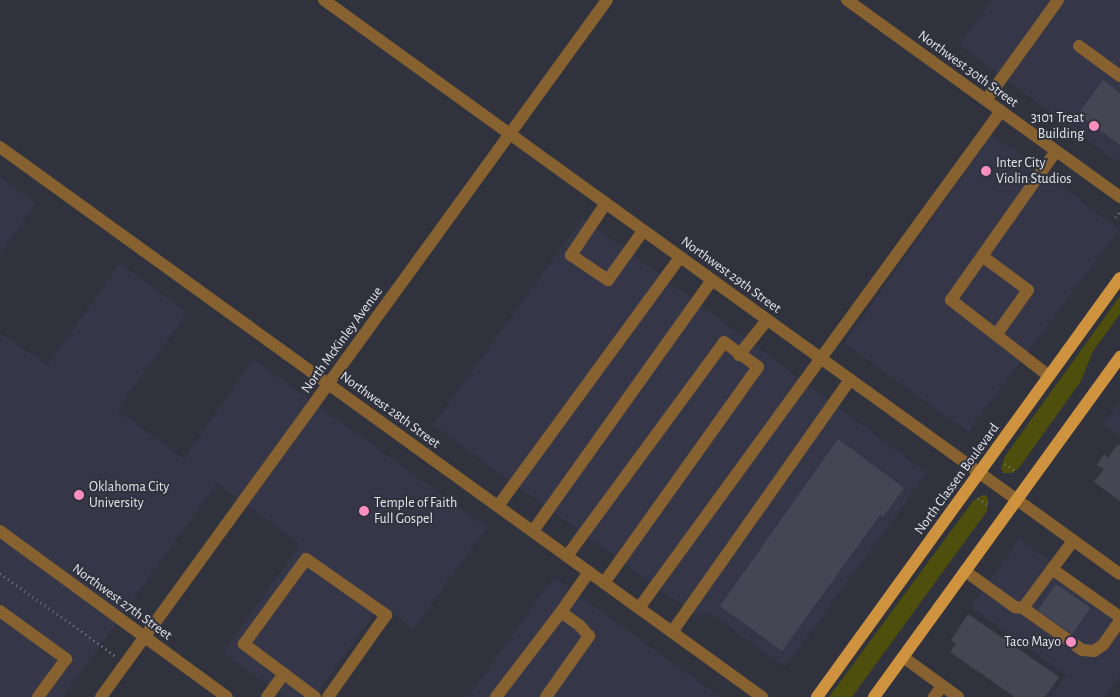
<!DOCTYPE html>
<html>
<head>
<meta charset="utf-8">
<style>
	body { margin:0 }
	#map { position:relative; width:1120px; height:697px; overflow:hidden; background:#30323d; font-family:"Alegreya Sans",sans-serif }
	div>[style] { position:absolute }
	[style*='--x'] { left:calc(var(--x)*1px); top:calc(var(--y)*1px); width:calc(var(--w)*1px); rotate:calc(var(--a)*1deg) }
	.built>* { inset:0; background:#353749 }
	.green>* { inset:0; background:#4e4f0c }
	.building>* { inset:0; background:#454653; transform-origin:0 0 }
	.path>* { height:3px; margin-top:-1.5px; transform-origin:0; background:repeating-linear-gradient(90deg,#71737c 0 1px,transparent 0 5px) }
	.minor>* { height:12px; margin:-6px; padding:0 6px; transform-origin:6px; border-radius:6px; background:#876230 }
	.major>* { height:12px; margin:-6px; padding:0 6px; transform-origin:6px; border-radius:6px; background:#cf923e }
	.dots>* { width:14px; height:14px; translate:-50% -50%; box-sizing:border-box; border:2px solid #30323d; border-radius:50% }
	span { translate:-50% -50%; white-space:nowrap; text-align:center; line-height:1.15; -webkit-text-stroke:4px #30323d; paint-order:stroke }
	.street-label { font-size:14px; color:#e4e6ed }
	.poi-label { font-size:14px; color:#e4e6ed }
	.right { translate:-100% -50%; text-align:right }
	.left { translate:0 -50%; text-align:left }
</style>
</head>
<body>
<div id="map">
	<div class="built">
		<i style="clip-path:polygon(992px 0,1120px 0,1120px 164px,959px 45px)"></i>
		<i style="clip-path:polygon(991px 135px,1019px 153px,1119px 230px,968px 432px,844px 343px)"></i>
		<i style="clip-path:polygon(0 176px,36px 203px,0 254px)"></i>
		<i style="clip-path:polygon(583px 218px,927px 473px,785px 667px,710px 613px,696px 615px,433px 425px)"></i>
		<i style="clip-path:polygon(120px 263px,187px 313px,117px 410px,184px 459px,253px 359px,487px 527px,414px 629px,381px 605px,314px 697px,285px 697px,223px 653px,300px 544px,217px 483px,63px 697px,0 697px,0 333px,48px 365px)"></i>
		<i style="clip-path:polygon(1120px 401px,1120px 437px,1103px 424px)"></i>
		<i style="clip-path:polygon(1019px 539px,1120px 610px,1120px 676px,1104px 697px,1051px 697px,1066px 675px,971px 607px)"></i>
		<i style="clip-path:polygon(554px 577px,581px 597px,720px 697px,468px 697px)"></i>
	</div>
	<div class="green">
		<i style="clip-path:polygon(1120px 296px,1120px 314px,1093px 351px,1081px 381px,1019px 468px,1012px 473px,1003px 473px,1001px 468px,1005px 456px)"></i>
		<i style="clip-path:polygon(982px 495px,987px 496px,988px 500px,987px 511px,852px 697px,829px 697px,973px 501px)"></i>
	</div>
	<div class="building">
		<i style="clip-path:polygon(1103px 80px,1120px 93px,1120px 145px,1078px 114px)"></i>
		<i style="clip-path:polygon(838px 439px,904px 488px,883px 517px,880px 515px,782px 651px,720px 606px)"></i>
		<i style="clip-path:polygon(1118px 444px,1120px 446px,1120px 501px,1094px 482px,1104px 469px,1097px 465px,1104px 454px,1108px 458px)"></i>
		<i style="left:1056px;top:584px;width:42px;height:32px;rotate:35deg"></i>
		<i style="clip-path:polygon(968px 614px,1059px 677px,1045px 697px,1015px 697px,950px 652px,956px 644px,951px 640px)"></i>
	</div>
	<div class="path">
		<i style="--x:1115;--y:217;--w:8;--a:-50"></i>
		<i style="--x:1005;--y:463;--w:14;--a:36"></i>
		<i style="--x:978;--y:498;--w:13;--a:32"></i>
		<i style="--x:0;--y:573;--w:142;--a:35.8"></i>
	</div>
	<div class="minor">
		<i style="--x:324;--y:0;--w:981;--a:35.8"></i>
		<i style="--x:847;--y:0;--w:337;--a:35.8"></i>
		<i style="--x:1079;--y:46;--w:51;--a:36.2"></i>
		<i style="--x:986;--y:100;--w:123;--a:-54.2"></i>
		<i style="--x:0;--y:147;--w:940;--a:35.82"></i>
		<i style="--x:606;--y:203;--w:63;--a:123.9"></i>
		<i style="--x:571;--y:255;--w:45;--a:34"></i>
		<i style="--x:608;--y:280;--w:60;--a:-54.5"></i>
		<i style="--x:982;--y:256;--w:57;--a:36.5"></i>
		<i style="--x:1028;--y:290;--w:55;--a:125.4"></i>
		<i style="--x:739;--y:355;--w:45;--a:-51.3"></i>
		<i style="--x:1049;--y:376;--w:124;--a:-142.2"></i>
		<i style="--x:951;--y:300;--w:182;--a:-54.8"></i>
		<i style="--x:498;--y:506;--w:308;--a:-53.8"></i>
		<i style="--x:0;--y:531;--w:281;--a:36.2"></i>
		<i style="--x:533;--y:531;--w:308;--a:-54.5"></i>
		<i style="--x:567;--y:556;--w:265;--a:-53.7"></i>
		<i style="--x:724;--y:342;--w:42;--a:36.3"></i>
		<i style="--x:758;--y:367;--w:265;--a:125.5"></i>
		<i style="--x:1052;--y:569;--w:83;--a:35.2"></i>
		<i style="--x:965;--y:571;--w:62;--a:35.8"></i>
		<i style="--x:1015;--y:607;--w:8;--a:7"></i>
		<i style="--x:1023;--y:608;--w:84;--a:-53.3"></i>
		<i style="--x:639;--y:608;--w:615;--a:-53.93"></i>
		<i style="--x:1023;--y:608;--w:72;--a:35.4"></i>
		<i style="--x:1082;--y:650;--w:12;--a:5"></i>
		<i style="--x:1094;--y:651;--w:11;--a:-34"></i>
		<i style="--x:1103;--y:645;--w:29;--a:-55"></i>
		<i style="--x:0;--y:611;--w:82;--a:36"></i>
		<i style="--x:66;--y:659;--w:47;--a:126.4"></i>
		<i style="--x:672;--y:632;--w:309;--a:-54.8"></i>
		<i style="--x:903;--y:657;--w:68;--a:36"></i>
		<i style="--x:101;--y:697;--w:861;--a:-54.02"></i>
		<i style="--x:267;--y:697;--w:29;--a:-54"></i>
		<i style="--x:315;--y:697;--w:89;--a:-143.3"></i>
		<i style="--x:244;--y:644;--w:105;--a:-53.9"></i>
		<i style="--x:306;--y:559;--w:98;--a:35"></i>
		<i style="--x:386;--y:615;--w:100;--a:125.3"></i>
		<i style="--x:496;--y:697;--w:107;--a:-52.6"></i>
		<i style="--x:546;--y:697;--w:75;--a:-54.8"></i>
		<i style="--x:589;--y:636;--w:15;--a:-132"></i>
		<i style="--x:579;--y:625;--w:22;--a:-144"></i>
		<i style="--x:561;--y:612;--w:49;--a:-55"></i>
		<i style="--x:934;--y:697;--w:14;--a:-54"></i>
	</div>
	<div class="major">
		<i style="--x:817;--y:697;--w:517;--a:-54.13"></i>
		<i style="--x:874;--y:697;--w:420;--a:-54.1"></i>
	</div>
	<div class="dots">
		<i style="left:1094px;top:126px;background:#fd8ec0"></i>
		<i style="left:986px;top:171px;background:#fd8ec0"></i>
		<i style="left:79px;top:495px;background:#fd8ec0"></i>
		<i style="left:364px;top:511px;background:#fd8ec0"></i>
		<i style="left:1071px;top:642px;background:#fd8ec0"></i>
	</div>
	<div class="street-label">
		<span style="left:968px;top:69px;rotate:36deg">Northwest 30th Street</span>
		<span style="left:731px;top:275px;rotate:36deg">Northwest 29th Street</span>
		<span style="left:342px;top:340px;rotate:-54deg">North McKinley Avenue</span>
		<span style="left:390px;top:410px;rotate:36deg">Northwest 28th Street</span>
		<span style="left:957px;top:479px;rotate:-54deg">North Classen Boulevard</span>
		<span style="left:122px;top:602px;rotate:36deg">Northwest 27th Street</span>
	</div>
	<div class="poi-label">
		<span class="right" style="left:1084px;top:126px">3101 Treat<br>Building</span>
		<span class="left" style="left:996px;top:171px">Inter City<br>Violin Studios</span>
		<span class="left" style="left:89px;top:495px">Oklahoma City<br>University</span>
		<span class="left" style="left:374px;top:511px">Temple of Faith<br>Full Gospel</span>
		<span class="right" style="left:1061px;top:642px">Taco Mayo</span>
	</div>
</div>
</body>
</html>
